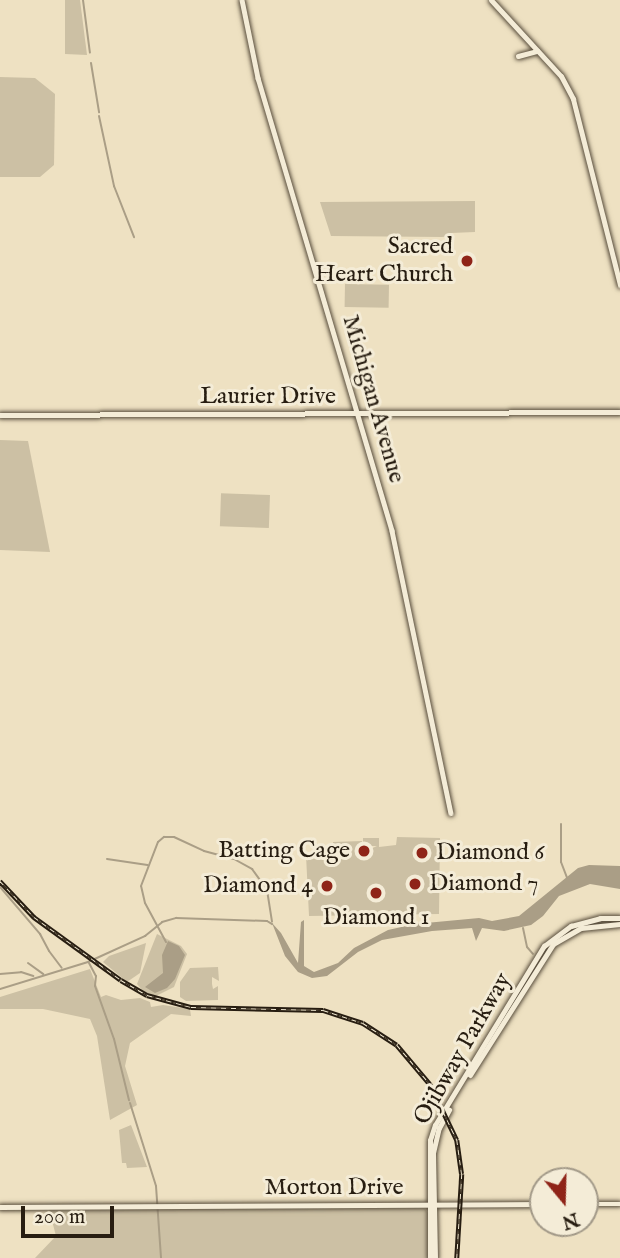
<!DOCTYPE html>
<html>
<head>
<meta charset="utf-8">
<style>
	body { margin:0 }
	#map { position:relative; width:620px; height:1258px; overflow:hidden; background:#eee1c2; font-family:"IM FELL English",serif }
	div>[style] { position:absolute }
	[style*='--x'] { left:calc(var(--x)*1px); top:calc(var(--y)*1px); width:calc(var(--w)*1px); rotate:calc(var(--a)*1deg) }
	.green>* { inset:0; background:#ccc0a4; transform-origin:0 0 }
	.water>* { inset:0; background:#aa9e86 }
	.stream>* { height:2px; margin:-1px; padding:0 1px; transform-origin:1px; border-radius:1px; background:#aa9e86 }
	.roads { filter:drop-shadow(0 0 2px #594e3d) drop-shadow(0 0 2px #594e3d) }
	.tertiary>* { height:4.5px; margin:-2.25px; padding:0 2.25px; transform-origin:2.25px; border-radius:2.25px; background:#f4ecd7 }
	.secondary>* { height:5px; margin:-2.5px; padding:0 2.5px; transform-origin:2.5px; border-radius:2.5px; background:#f4ecd7 }
	.rail>* { height:4.5px; margin-top:-2.25px; transform-origin:0; background:repeating-linear-gradient(90deg,#f4ecd7 0 5px,#271d11 0 10px); box-sizing:border-box; border-block:2px solid #271d11 }
	.dots>* { width:19px; height:19px; translate:-50% -50%; box-sizing:border-box; border:4px solid #f4ecd7; border-radius:50% }
	span { translate:-50% -50%; white-space:nowrap; text-align:center; line-height:1.15; -webkit-text-stroke:6px #f4ecd7; paint-order:stroke }
	.poi-label { font-size:24px; color:#271d11 }
	.right { translate:-100% -50%; text-align:right }
	.left { translate:0 -50%; text-align:left }
	.street-label { font-size:24px; color:#271d11 }
	.north { position:absolute; left:529px; top:1167px; width:70px; height:70px; box-sizing:border-box; background:#f4ecd7; border:2px solid #a29988; border-radius:50%; rotate:161deg; font-size:19px; font-weight:700; line-height:28px; text-align:center; color:#271d11 }
	.north::after { content:''; display:block; margin:auto; width:24px; height:32px; background:#8f2418; clip-path:polygon(50% 0,100% 100%,50% 72%,0 100%) }
	.scale { position:absolute; left:21px; top:1206px; width:93px; height:32px; box-sizing:border-box; border:4px solid #271d11; border-top:0; padding-left:9px; font-size:21px; line-height:24px; white-space:nowrap; color:#271d11; -webkit-text-stroke:5px #f4ecd7; paint-order:stroke }
</style>
</head>
<body>
<div id="map">
	<div class="green">
		<i style="clip-path:polygon(65px 0,80px 0,87px 55px,65px 54px)"></i>
		<i style="clip-path:polygon(0 77px,35px 78px,55px 94px,54px 165px,40px 177px,0 177px)"></i>
		<i style="clip-path:polygon(475px 201px,475px 232px,451px 233px,451px 236px,442px 237px,331px 236px,320px 202px)"></i>
		<i style="left:345px;top:284px;width:44px;height:23px;rotate:1deg"></i>
		<i style="clip-path:polygon(0 440px,28px 441px,50px 552px,0 550px)"></i>
		<i style="left:270px;top:495px;width:33px;height:49px;rotate:92deg"></i>
		<i style="clip-path:polygon(397px 837px,440px 838px,439px 914px,309px 916px,306px 855px,333px 855px,333px 842px,362px 841px,361px 847px,366px 851px,377px 846px,363px 846px,363px 838px,379px 838px,379px 847px,396px 845px)"></i>
		<i style="clip-path:polygon(157px 934px,181px 946px,187px 954px,174px 987px,156px 996px,143px 991px,137px 984px)"></i>
		<i style="clip-path:polygon(146px 943px,140px 973px,127px 982px,103px 962px,109px 956px)"></i>
		<i style="clip-path:polygon(218px 967px,219px 981px,212px 977px,212px 984px,213px 989px,218px 986px,218px 1000px,186px 1001px,180px 997px,180px 982px,190px 968px)"></i>
		<i style="clip-path:polygon(90px 969px,101px 997px,106px 995px,121px 1000px,140px 998px,150px 1002px,151px 1007px,163px 1005px,190px 1009px,191px 1016px,171px 1014px,130px 1043px,125px 1066px,137px 1105px,110px 1120px,97px 1036px,90px 1019px,43px 1009px,0 1009px,0 997px)"></i>
		<i style="clip-path:polygon(131px 1125px,147px 1167px,127px 1168px,126px 1163px,122px 1163px,119px 1130px)"></i>
		<i style="clip-path:polygon(424px 1208px,428px 1213px,428px 1258px,35px 1258px,56px 1236px,49px 1209px)"></i>
	</div>
	<div class="water">
		<i style="clip-path:polygon(589px 865px,620px 866px,620px 889px,590px 884px,559px 896px,543px 916px,531px 925px,504px 931px,482px 928px,476px 941px,472px 928px,432px 931px,382px 940px,358px 952px,327px 976px,312px 978px,298px 972px,285px 956px,272px 923px,281px 933px,298px 963px,301px 922px,304px 920px,304px 966px,314px 972px,338px 963px,354px 948px,388px 930px,415px 924px,479px 918px,492px 921px,519px 916px,578px 868px)"></i>
		<i style="clip-path:polygon(168px 941px,179px 946px,185px 955px,175px 979px,167px 988px,155px 993px,145px 987px,163px 973px,162px 955px)"></i>
	</div>
	<div class="stream">
		<i style="--x:83;--y:0;--w:53;--a:82.5"></i>
		<i style="--x:91;--y:63;--w:50;--a:80.7"></i>
		<i style="--x:99;--y:116;--w:72;--a:77.9"></i>
		<i style="--x:114;--y:186;--w:55;--a:68.6"></i>
		<i style="--x:561;--y:824;--w:38;--a:90"></i>
		<i style="--x:561;--y:862;--w:17;--a:69"></i>
		<i style="--x:107;--y:859;--w:41;--a:8.3"></i>
		<i style="--x:0;--y:887;--w:62;--a:49.6"></i>
		<i style="--x:40;--y:934;--w:19;--a:62"></i>
		<i style="--x:49;--y:951;--w:21;--a:53"></i>
		<i style="--x:523;--y:928;--w:19;--a:78"></i>
		<i style="--x:527;--y:947;--w:9;--a:49"></i>
		<i style="--x:166;--y:942;--w:44;--a:-118.3"></i>
		<i style="--x:145;--y:903;--w:17;--a:-103"></i>
		<i style="--x:141;--y:886;--w:47;--a:-68.9"></i>
		<i style="--x:158;--y:842;--w:8;--a:-40"></i>
		<i style="--x:164;--y:837;--w:10;--a:0"></i>
		<i style="--x:174;--y:837;--w:33;--a:25"></i>
		<i style="--x:204;--y:851;--w:31;--a:15"></i>
		<i style="--x:234;--y:859;--w:21;--a:29"></i>
		<i style="--x:252;--y:869;--w:26;--a:54"></i>
		<i style="--x:267;--y:890;--w:32;--a:81"></i>
		<i style="--x:28;--y:963;--w:19;--a:36"></i>
		<i style="--x:89;--y:963;--w:15;--a:62"></i>
		<i style="--x:96;--y:976;--w:10;--a:96"></i>
		<i style="--x:95;--y:986;--w:56;--a:70.3"></i>
		<i style="--x:114;--y:1039;--w:63;--a:76.2"></i>
		<i style="--x:0;--y:974;--w:21;--a:-5"></i>
		<i style="--x:21;--y:972;--w:13;--a:18"></i>
		<i style="--x:0;--y:989;--w:92;--a:-17.1"></i>
		<i style="--x:88;--y:962;--w:63;--a:-24.5"></i>
		<i style="--x:145;--y:936;--w:22;--a:-39"></i>
		<i style="--x:162;--y:922;--w:15;--a:-16"></i>
		<i style="--x:176;--y:918;--w:91;--a:1.9"></i>
		<i style="--x:267;--y:921;--w:6;--a:31"></i>
		<i style="--x:130;--y:1103;--w:87;--a:72.6"></i>
		<i style="--x:156;--y:1186;--w:72;--a:86"></i>
	</div>
	<div class="roads">
		<div class="tertiary">
			<i style="--x:242;--y:0;--w:80;--a:78.4"></i>
			<i style="--x:258;--y:78;--w:472;--a:73.5"></i>
			<i style="--x:392;--y:531;--w:288;--a:78.2"></i>
			<i style="--x:0;--y:415;--w:620;--a:-0.28"></i>
			<i style="--x:585;--y:1204;--w:35;--a:0"></i>
			<i style="--x:0;--y:1207;--w:543;--a:-0.32"></i>
		</div>
		<div class="secondary">
			<i style="--x:491;--y:0;--w:103;--a:47.4"></i>
			<i style="--x:561;--y:76;--w:26;--a:62"></i>
			<i style="--x:573;--y:99;--w:192;--a:75.8"></i>
			<i style="--x:518;--y:56;--w:20;--a:-15"></i>
			<i style="--x:470;--y:1075;--w:155;--a:-57.6"></i>
			<i style="--x:553;--y:944;--w:32;--a:-30"></i>
			<i style="--x:581;--y:928;--w:39;--a:-6"></i>
			<i style="--x:430;--y:1258;--w:118;--a:-90"></i>
			<i style="--x:430;--y:1140;--w:16;--a:-72"></i>
			<i style="--x:435;--y:1125;--w:210;--a:-58.7"></i>
			<i style="--x:544;--y:946;--w:34;--a:-37"></i>
			<i style="--x:571;--y:926;--w:30;--a:-15"></i>
			<i style="--x:600;--y:918;--w:20;--a:0"></i>
			<i style="--x:435;--y:1258;--w:105;--a:-91.1"></i>
			<i style="--x:433;--y:1153;--w:26;--a:-77"></i>
			<i style="--x:439;--y:1128;--w:21;--a:-61"></i>
		</div>
	</div>
	<div class="rail">
		<i style="--x:0;--y:881;--w:50;--a:46.6"></i>
		<i style="--x:34;--y:917;--w:107;--a:35.9"></i>
		<i style="--x:121;--y:980;--w:30;--a:30"></i>
		<i style="--x:147;--y:995;--w:46;--a:15.3"></i>
		<i style="--x:191;--y:1007;--w:132;--a:1.3"></i>
		<i style="--x:323;--y:1010;--w:42;--a:18"></i>
		<i style="--x:363;--y:1023;--w:40;--a:32.9"></i>
		<i style="--x:397;--y:1045;--w:51;--a:49.8"></i>
		<i style="--x:430;--y:1084;--w:62;--a:64.3"></i>
		<i style="--x:457;--y:1140;--w:34;--a:82"></i>
		<i style="--x:462;--y:1174;--w:84;--a:93.4"></i>
	</div>
	<div class="dots">
		<i style="left:467px;top:261px;background:#8f2418"></i>
		<i style="left:364px;top:851px;background:#8f2418"></i>
		<i style="left:422px;top:853px;background:#8f2418"></i>
		<i style="left:415px;top:884px;background:#8f2418"></i>
		<i style="left:327px;top:886px;background:#8f2418"></i>
		<i style="left:376px;top:893px;background:#8f2418"></i>
	</div>
	<div class="poi-label">
		<span class="right" style="left:453px;top:261px">Sacred<br>Heart Church</span>
		<span class="right" style="left:350px;top:851px">Batting Cage</span>
		<span class="left" style="left:436px;top:853px">Diamond 6</span>
		<span class="left" style="left:429px;top:884px">Diamond 7</span>
		<span class="right" style="left:313px;top:886px">Diamond 4</span>
		<span style="left:376px;top:918px">Diamond 1</span>
	</div>
	<div class="street-label">
		<span style="left:268px;top:397px">Laurier Drive</span>
		<span style="left:373px;top:399px;rotate:74deg">Michigan Avenue</span>
		<span style="left:463px;top:1049px;rotate:-60deg">Ojibway Parkway</span>
		<span style="left:334px;top:1188px">Morton Drive</span>
	</div>
	<div class="north">N</div>
	<div class="scale">200 m</div>
</div>
</body>
</html>
